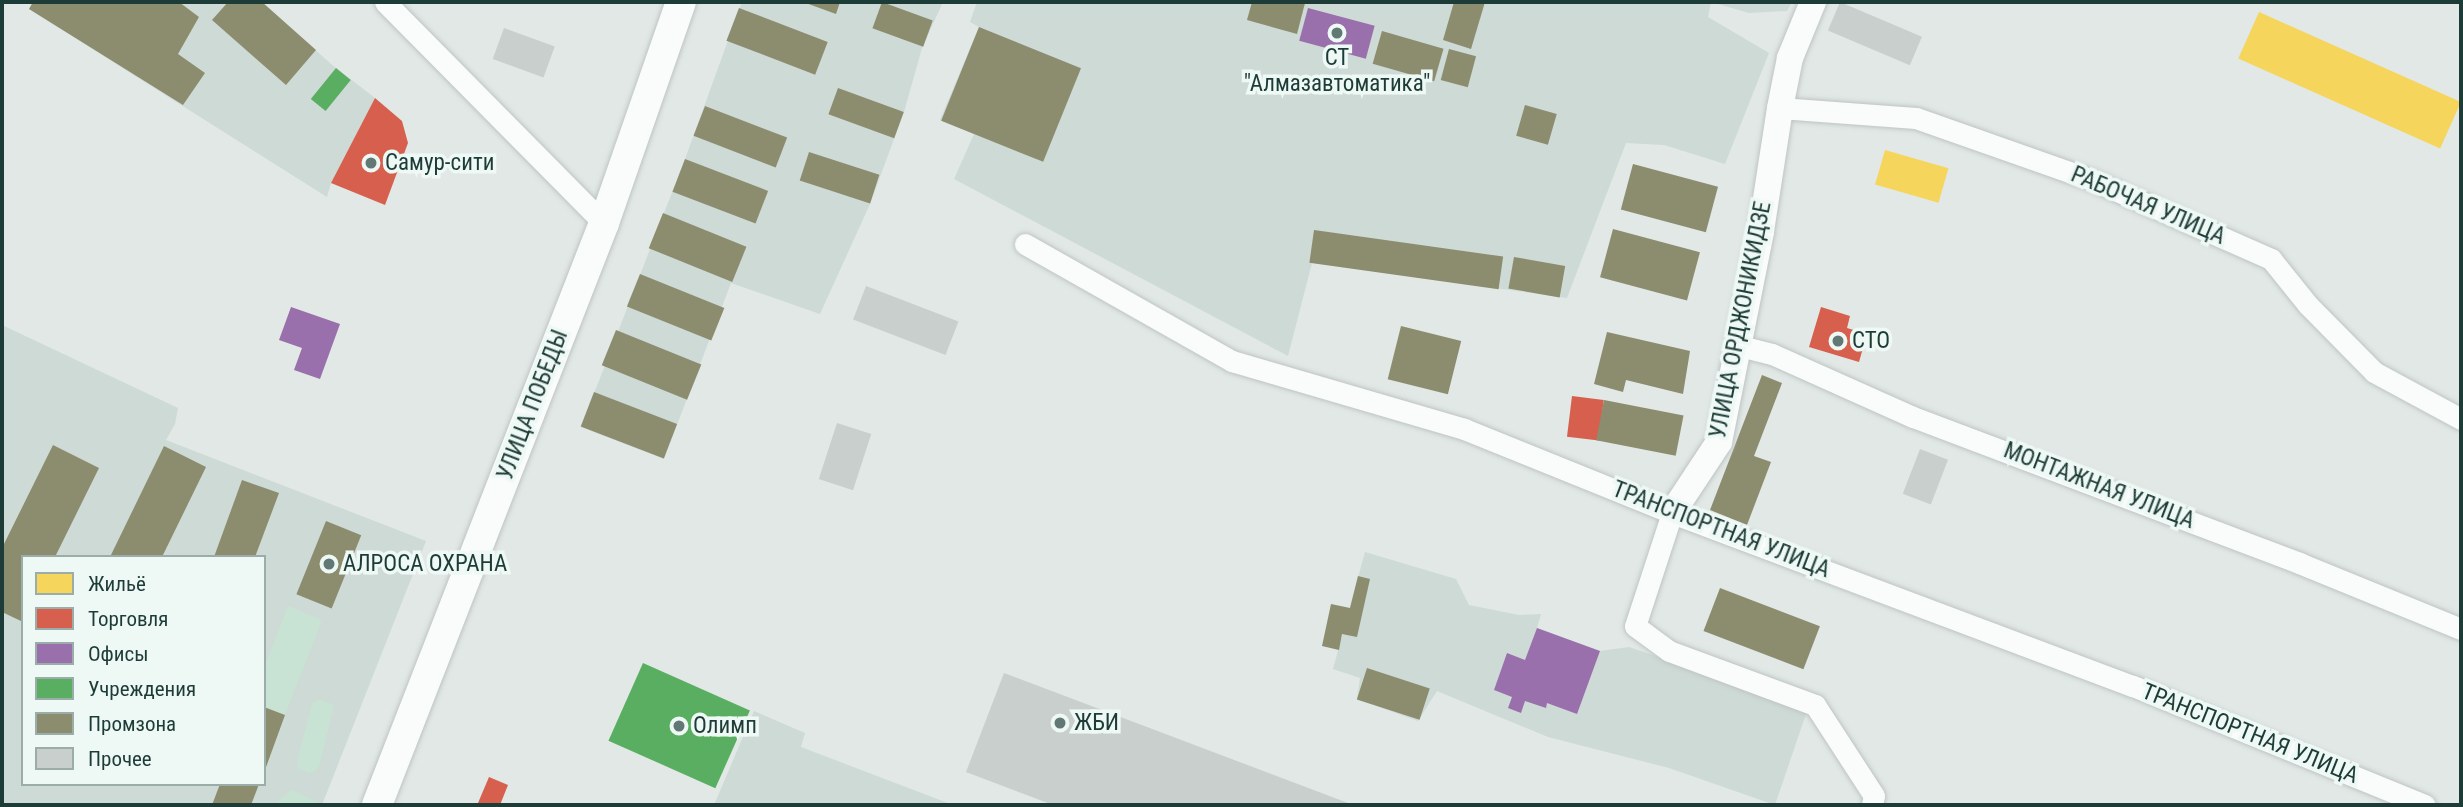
<!DOCTYPE html>
<html>
<head>
<meta charset="utf-8">
<style>
	body { margin:0 }
	#map { position:relative; width:2463px; height:807px; overflow:hidden; background:#e1e8e6; font-family:"Roboto Condensed",sans-serif }
	div>[style] { position:absolute }
	[style*='--x'] { left:calc(var(--x)*1px); top:calc(var(--y)*1px); width:calc(var(--w)*1px); rotate:calc(var(--a)*1deg) }
	.built>* { inset:0; background:#cedad6 }
	.green>* { inset:0; background:#c8e3d3 }
	.homes>* { inset:0; background:#f6d55c; transform-origin:0 0 }
	.shops>* { inset:0; background:#d6604d; transform-origin:0 0 }
	.offices>* { inset:0; background:#9970ab; transform-origin:0 0 }
	.public>* { inset:0; background:#5aae61; transform-origin:0 0 }
	.industry>* { inset:0; background:#8c8c6e; transform-origin:0 0 }
	.building>* { inset:0; background:#c8cfcd; transform-origin:0 0 }
	.roads { filter:drop-shadow(0 0 2px #bec5c3) drop-shadow(0 0 2px #bec5c3) }
	.minor>* { height:21px; margin:-10.5px; padding:0 10.5px; transform-origin:10.5px; border-radius:10.5px; background:#fafcfb }
	.tertiary>* { height:26px; margin:-13px; padding:0 13px; transform-origin:13px; border-radius:13px; background:#fafcfb }
	.secondary>* { height:30px; margin:-15px; padding:0 15px; transform-origin:15px; border-radius:15px; background:#fafcfb }
	.dots>* { width:19px; height:19px; translate:-50% -50%; box-sizing:border-box; border:4px solid #eef8f4; border-radius:50% }
	span { translate:-50% -50%; white-space:nowrap; text-align:center; line-height:1.15; -webkit-text-stroke:7px #eef8f4; paint-order:stroke }
	.poi-label { font-size:23px; color:#1e3c37 }
	.left { translate:0 -50%; text-align:left }
	.street-label { font-size:23px; color:#1e3c37 }
	.frame { position:absolute; inset:0; border:4px solid #1e3c37; pointer-events:none }
	.legend { position:absolute; left:21px; top:555px; width:245px; height:231px; box-sizing:border-box; background:#eef8f4; border:2px solid #9bada8; margin:0; padding:9px 12px; list-style:none; font-size:21px; color:#1e3c37 }
	.legend li { display:flex; align-items:center; gap:14px; height:35px }
	.legend b { width:35px; border:2px solid #9bada8 }
</style>
</head>
<body>
<div id="map">
	<div class="built">
		<i style="clip-path:polygon(33px 2px,262px 2px,331px 64px,375px 98px,331px 183px,327px 197px,29px 9px)"></i>
		<i style="clip-path:polygon(742px 2px,943px 2px,922px 48px,904px 112px,870px 204px,820px 314px,731px 283px,664px 459px,581px 427px,685px 159px)"></i>
		<i style="clip-path:polygon(977px 2px,1792px 2px,1787px 11px,1749px 13px,1711px 2px,1708px 17px,1769px 53px,1725px 164px,1664px 145px,1626px 143px,1567px 298px,1312px 263px,1288px 356px,954px 179px,974px 134px,940px 120px,979px 27px,970px 22px)"></i>
		<i style="clip-path:polygon(evenodd,2px 325px,178px 408px,175px 424px,166px 440px,426px 541px,322px 805px,2px 805px,2px 325px,23px 557px,264px 557px,264px 784px,23px 784px,23px 557px)"></i>
		<i style="clip-path:polygon(1365px 552px,1456px 579px,1469px 605px,1519px 615px,1541px 614px,1537px 628px,1600px 651px,1629px 647px,1808px 708px,1775px 805px,1669px 768px,1548px 737px,1437px 691px,1418px 721px,1357px 699px,1360px 678px,1333px 669px)"></i>
		<i style="clip-path:polygon(754px 711px,805px 733px,801px 747px,953px 805px,714px 805px)"></i>
	</div>
	<div class="green">
		<i style="clip-path:polygon(288px 606px,322px 620px,285px 715px,264px 707px,264px 668px)"></i>
		<i style="clip-path:polygon(319px 699px,334px 705px,320px 763px,316px 771px,309px 773px,299px 769px,297px 762px,312px 704px)"></i>
		<i style="clip-path:polygon(292px 790px,321px 804px,321px 805px,274px 805px)"></i>
	</div>
	<div class="homes">
		<i style="left:2259px;top:12px;width:221px;height:51px;rotate:24deg"></i>
		<i style="left:1885px;top:150px;width:66px;height:36px;rotate:16deg"></i>
	</div>
	<div class="shops">
		<i style="clip-path:polygon(375px 98px,402px 121px,408px 143px,385px 205px,331px 183px)"></i>
		<i style="clip-path:polygon(1821px 307px,1850px 316px,1847px 328px,1867px 334px,1859px 362px,1809px 347px)"></i>
		<i style="left:1572px;top:396px;width:32px;height:41px;rotate:7deg"></i>
		<i style="clip-path:polygon(489px 777px,508px 785px,500px 805px,478px 803px)"></i>
	</div>
	<div class="offices">
		<i style="left:1308px;top:8px;width:69px;height:34px;rotate:15deg"></i>
		<i style="clip-path:polygon(291px 307px,340px 324px,320px 379px,294px 370px,302px 348px,279px 340px)"></i>
		<i style="clip-path:polygon(1537px 628px,1600px 651px,1577px 714px,1547px 703px,1546px 708px,1525px 701px,1521px 713px,1508px 708px,1512px 697px,1494px 690px,1507px 653px,1525px 660px)"></i>
	</div>
	<div class="public">
		<i style="left:336px;top:68px;width:19px;height:40px;rotate:39deg"></i>
		<i style="left:643px;top:663px;width:117px;height:85px;rotate:24deg"></i>
	</div>
	<div class="industry">
		<i style="clip-path:polygon(33px 2px,179px 2px,199px 17px,178px 54px,205px 73px,183px 105px,29px 9px)"></i>
		<i style="clip-path:polygon(228px 2px,262px 2px,316px 50px,286px 85px,212px 20px)"></i>
		<i style="clip-path:polygon(803px 2px,840px 2px,836px 14px)"></i>
		<i style="left:882px;top:2px;width:54px;height:28px;rotate:20deg"></i>
		<i style="clip-path:polygon(1252px 2px,1305px 3px,1297px 34px,1247px 20px)"></i>
		<i style="clip-path:polygon(1454px 2px,1485px 2px,1471px 49px,1443px 40px)"></i>
		<i style="left:739px;top:8px;width:95px;height:35px;rotate:21deg"></i>
		<i style="left:979px;top:27px;width:110px;height:101px;rotate:22deg"></i>
		<i style="left:1382px;top:31px;width:64px;height:34px;rotate:16deg"></i>
		<i style="left:1449px;top:49px;width:28px;height:32px;rotate:15deg"></i>
		<i style="left:838px;top:88px;width:70px;height:28px;rotate:20deg"></i>
		<i style="left:1525px;top:105px;width:33px;height:32px;rotate:16deg"></i>
		<i style="left:705px;top:106px;width:88px;height:32px;rotate:21deg"></i>
		<i style="left:809px;top:152px;width:74px;height:30px;rotate:18deg"></i>
		<i style="left:685px;top:159px;width:89px;height:35px;rotate:21deg"></i>
		<i style="left:1633px;top:164px;width:88px;height:47px;rotate:15deg"></i>
		<i style="left:663px;top:213px;width:90px;height:38px;rotate:22deg"></i>
		<i style="left:1613px;top:229px;width:90px;height:50px;rotate:15deg"></i>
		<i style="left:1314px;top:230px;width:191px;height:33px;rotate:8deg"></i>
		<i style="left:1514px;top:257px;width:52px;height:32px;rotate:10deg"></i>
		<i style="left:640px;top:274px;width:91px;height:35px;rotate:22deg"></i>
		<i style="left:1401px;top:326px;width:62px;height:55px;rotate:14deg"></i>
		<i style="left:616px;top:330px;width:92px;height:38px;rotate:22deg"></i>
		<i style="clip-path:polygon(1607px 332px,1690px 351px,1683px 394px,1626px 380px,1623px 392px,1594px 384px)"></i>
		<i style="clip-path:polygon(1762px 375px,1782px 383px,1754px 456px,1771px 462px,1747px 525px,1710px 510px)"></i>
		<i style="left:594px;top:392px;width:89px;height:37px;rotate:21deg"></i>
		<i style="left:1604px;top:400px;width:81px;height:41px;rotate:11deg"></i>
		<i style="clip-path:polygon(53px 445px,99px 468px,55px 557px,23px 557px,23px 622px,2px 612px,2px 548px)"></i>
		<i style="clip-path:polygon(164px 446px,206px 467px,162px 557px,110px 557px)"></i>
		<i style="clip-path:polygon(242px 480px,279px 493px,255px 557px,214px 557px)"></i>
		<i style="left:326px;top:521px;width:38px;height:79px;rotate:22deg"></i>
		<i style="clip-path:polygon(1358px 576px,1370px 579px,1357px 637px,1342px 634px,1339px 650px,1322px 646px,1331px 604px,1350px 608px)"></i>
		<i style="left:1720px;top:588px;width:107px;height:46px;rotate:21deg"></i>
		<i style="left:1367px;top:668px;width:66px;height:33px;rotate:18deg"></i>
		<i style="clip-path:polygon(264px 707px,285px 715px,265px 770px,264px 770px)"></i>
		<i style="clip-path:polygon(220px 784px,259px 784px,251px 805px,212px 805px)"></i>
	</div>
	<div class="building">
		<i style="left:1840px;top:2px;width:89px;height:31px;rotate:23deg"></i>
		<i style="left:504px;top:28px;width:54px;height:33px;rotate:20deg"></i>
		<i style="left:866px;top:286px;width:99px;height:36px;rotate:21deg"></i>
		<i style="left:837px;top:423px;width:36px;height:59px;rotate:18deg"></i>
		<i style="left:1920px;top:449px;width:30px;height:48px;rotate:21deg"></i>
		<i style="clip-path:polygon(1004px 673px,1348px 803px,1347px 805px,1053px 805px,966px 772px)"></i>
	</div>
	<div class="roads">
		<div class="minor">
			<i style="--x:385;--y:2;--w:311;--a:45.3"></i>
			<i style="--x:1780;--y:108;--w:136;--a:4.2"></i>
			<i style="--x:1916;--y:118;--w:187;--a:19.4"></i>
			<i style="--x:2092;--y:180;--w:196;--a:23.8"></i>
			<i style="--x:2271;--y:259;--w:59;--a:51.2"></i>
			<i style="--x:2308;--y:305;--w:94;--a:45.4"></i>
			<i style="--x:2374;--y:372;--w:99;--a:28.4"></i>
			<i style="--x:1025;--y:244;--w:238;--a:29.5"></i>
			<i style="--x:1232;--y:361;--w:242;--a:16.3"></i>
			<i style="--x:1464;--y:429;--w:224;--a:22"></i>
			<i style="--x:1672;--y:513;--w:492;--a:20.6"></i>
			<i style="--x:2133;--y:686;--w:315;--a:22.2"></i>
			<i style="--x:1736;--y:345;--w:37;--a:14"></i>
			<i style="--x:1772;--y:354;--w:154;--a:24.1"></i>
			<i style="--x:1913;--y:417;--w:413;--a:20.7"></i>
			<i style="--x:2299;--y:563;--w:175;--a:22.2"></i>
			<i style="--x:1672;--y:513;--w:119;--a:108.1"></i>
			<i style="--x:1635;--y:626;--w:42;--a:36.3"></i>
			<i style="--x:1669;--y:651;--w:156;--a:20.3"></i>
			<i style="--x:1815;--y:705;--w:108;--a:57"></i>
			<i style="--x:1874;--y:796;--w:9;--a:103"></i>
		</div>
		<div class="tertiary">
			<i style="--x:1672;--y:513;--w:85;--a:-56.5"></i>
			<i style="--x:1719;--y:442;--w:215;--a:-78.7"></i>
			<i style="--x:1761;--y:231;--w:124;--a:-81.2"></i>
			<i style="--x:1780;--y:108;--w:51;--a:-78.7"></i>
			<i style="--x:1790;--y:58;--w:61;--a:-67.7"></i>
		</div>
		<div class="secondary">
			<i style="--x:377;--y:805;--w:625;--a:-68.69"></i>
			<i style="--x:604;--y:223;--w:234;--a:-70.8"></i>
		</div>
	</div>
	<div class="dots">
		<i style="left:1337px;top:33px;background:#627874"></i>
		<i style="left:371px;top:163px;background:#627874"></i>
		<i style="left:1838px;top:341px;background:#627874"></i>
		<i style="left:329px;top:564px;background:#627874"></i>
		<i style="left:1060px;top:723px;background:#627874"></i>
		<i style="left:679px;top:726px;background:#627874"></i>
	</div>
	<div class="poi-label">
		<span style="left:1337px;top:71px">СТ<br>"Алмазавтоматика"</span>
		<span class="left" style="left:385px;top:163px">Самур-сити</span>
		<span class="left" style="left:1852px;top:341px">СТО</span>
		<span class="left" style="left:343px;top:564px">АЛРОСА ОХРАНА</span>
		<span class="left" style="left:1074px;top:723px">ЖБИ</span>
		<span class="left" style="left:693px;top:726px">Олимп</span>
	</div>
	<div class="street-label">
		<span style="left:2148px;top:206px;rotate:23deg">РАБОЧАЯ УЛИЦА</span>
		<span style="left:1741px;top:320px;rotate:-79deg">УЛИЦА ОРДЖОНИКИДЗЕ</span>
		<span style="left:533px;top:405px;rotate:-69deg">УЛИЦА ПОБЕДЫ</span>
		<span style="left:2099px;top:486px;rotate:21deg">МОНТАЖНАЯ УЛИЦА</span>
		<span style="left:1721px;top:530px;rotate:21deg">ТРАНСПОРТНАЯ УЛИЦА</span>
		<span style="left:2250px;top:734px;rotate:22deg">ТРАНСПОРТНАЯ УЛИЦА</span>
	</div>
	<div class="frame"></div>
	<ul class="legend">
	<li><b style="height:19px;background:#f6d55c"></b>Жильё</li>
	<li><b style="height:19px;background:#d6604d"></b>Торговля</li>
	<li><b style="height:19px;background:#9970ab"></b>Офисы</li>
	<li><b style="height:19px;background:#5aae61"></b>Учреждения</li>
	<li><b style="height:19px;background:#8c8c6e"></b>Промзона</li>
	<li><b style="height:19px;background:#c8cfcd"></b>Прочее</li>
	</ul>
</div>
</body>
</html>
